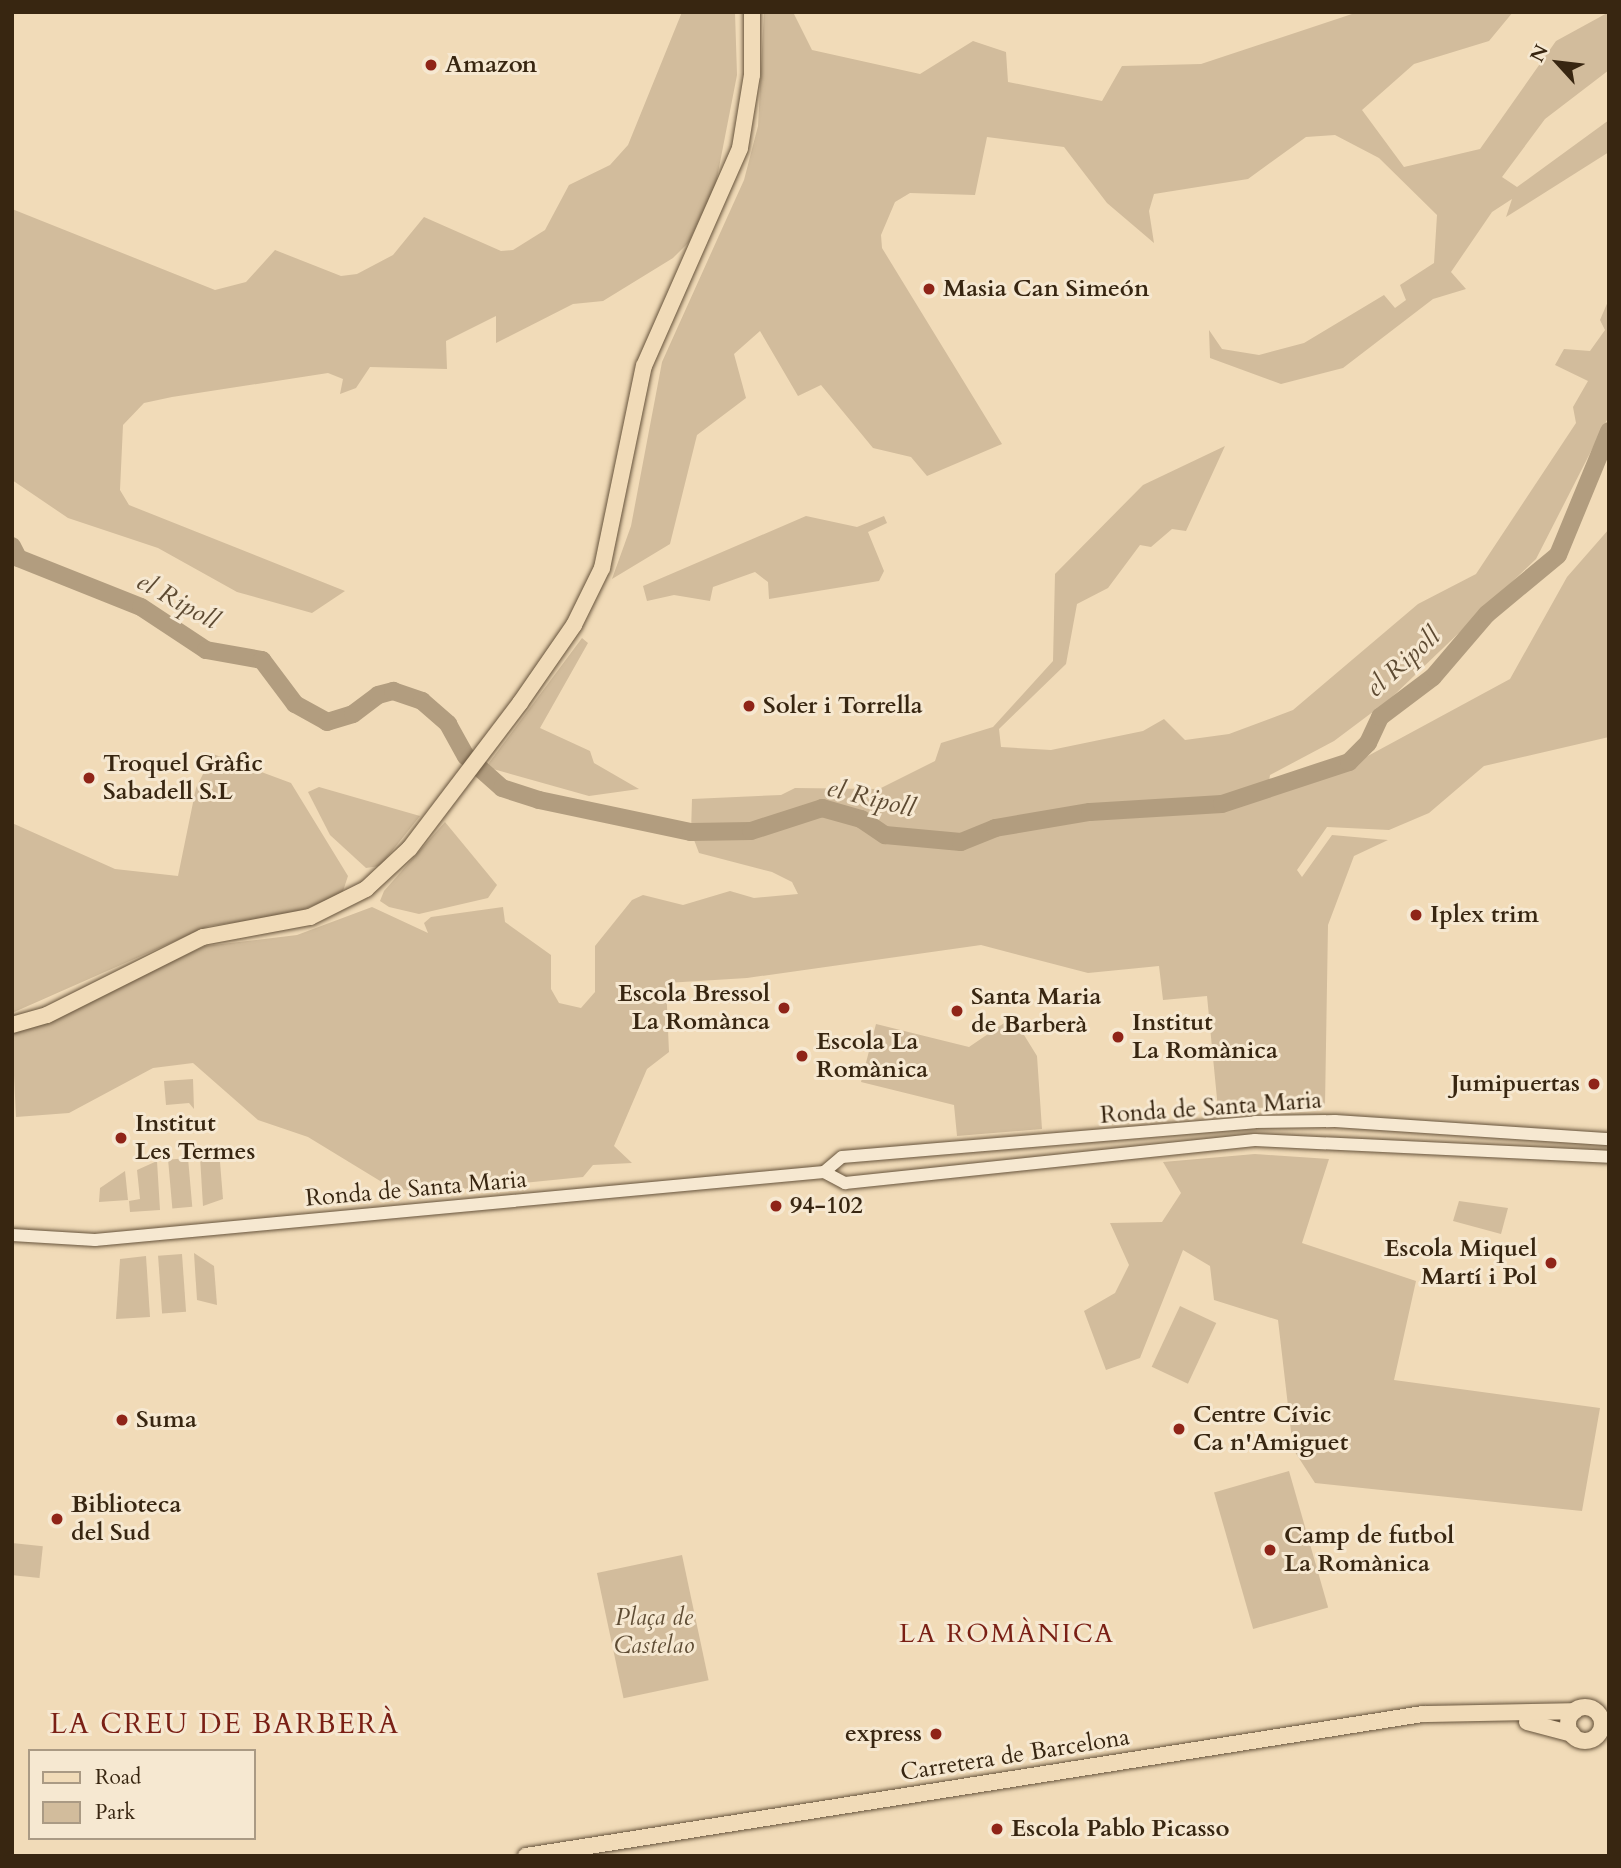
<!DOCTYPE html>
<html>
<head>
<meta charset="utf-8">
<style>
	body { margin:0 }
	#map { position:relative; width:1621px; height:1868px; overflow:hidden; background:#f1dbb8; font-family:Cardo,serif }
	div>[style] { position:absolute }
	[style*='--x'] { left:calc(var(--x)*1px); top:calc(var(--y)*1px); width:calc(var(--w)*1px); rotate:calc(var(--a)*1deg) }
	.green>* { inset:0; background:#d2bc9c; transform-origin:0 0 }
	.river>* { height:18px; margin:-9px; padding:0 9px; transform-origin:9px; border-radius:9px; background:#b29d7f }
	.roads { filter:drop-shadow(0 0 2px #66533b) drop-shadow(0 0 2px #66533b) }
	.minor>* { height:12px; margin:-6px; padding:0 6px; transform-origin:6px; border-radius:6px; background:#f6e8d1 }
	.major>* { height:16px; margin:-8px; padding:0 8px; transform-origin:8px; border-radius:8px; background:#f1dbb8 }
	.major>.ring { margin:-8px; padding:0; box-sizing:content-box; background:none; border:16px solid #f1dbb8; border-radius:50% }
	.dots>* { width:19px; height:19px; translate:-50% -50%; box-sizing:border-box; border:4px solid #f6e8d1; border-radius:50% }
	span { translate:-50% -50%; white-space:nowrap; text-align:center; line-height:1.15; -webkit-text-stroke:6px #f6e8d1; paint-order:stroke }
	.poi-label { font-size:24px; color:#382611; font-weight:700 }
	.left { translate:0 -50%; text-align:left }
	.right { translate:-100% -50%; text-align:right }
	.street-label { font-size:24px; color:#382611 }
	.park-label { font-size:24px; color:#5e4c34; font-style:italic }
	.water-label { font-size:26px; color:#5d4a32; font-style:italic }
	.neighbourhood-label { font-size:26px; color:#7a1f14; letter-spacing:2px }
	.quarter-label { font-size:28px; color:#7a1f14; letter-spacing:2px }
	.frame { position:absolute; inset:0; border:14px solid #382611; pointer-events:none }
	.legend { position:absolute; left:28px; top:1749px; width:228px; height:91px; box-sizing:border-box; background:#f6e8d1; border:2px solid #aa9a84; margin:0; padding:9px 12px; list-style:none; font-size:21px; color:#382611 }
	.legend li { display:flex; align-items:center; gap:14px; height:35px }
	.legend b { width:35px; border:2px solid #aa9a84 }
	.north { position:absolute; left:1523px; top:28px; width:70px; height:70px; -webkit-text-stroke:5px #f6e8d1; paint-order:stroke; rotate:297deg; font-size:19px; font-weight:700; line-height:28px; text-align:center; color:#382611 }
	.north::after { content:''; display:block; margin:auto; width:24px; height:32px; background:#382611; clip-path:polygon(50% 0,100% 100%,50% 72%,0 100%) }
</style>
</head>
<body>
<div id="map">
	<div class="green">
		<i style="clip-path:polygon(682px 12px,735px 12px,737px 75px,716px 183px,689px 242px,673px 258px,603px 301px,573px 304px,496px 343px,496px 316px,446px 341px,447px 369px,370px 367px,356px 388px,340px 394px,343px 379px,328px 373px,172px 397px,144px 403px,123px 425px,120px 490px,129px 505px,345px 591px,312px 613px,237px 592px,158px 548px,68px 518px,12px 480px,12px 209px,215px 290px,246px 282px,275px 250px,341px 276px,357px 274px,393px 255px,424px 217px,501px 251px,513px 250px,545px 230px,569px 185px,610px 165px,628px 145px)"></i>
		<i style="clip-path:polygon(764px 12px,793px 12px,812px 50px,920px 74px,973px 41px,1006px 52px,1008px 82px,1102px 101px,1122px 66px,1201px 64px,1358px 12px,1513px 12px,1489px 41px,1414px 64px,1362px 110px,1404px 167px,1480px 149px,1556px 41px,1609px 12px,1609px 70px,1545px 119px,1502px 177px,1517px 187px,1609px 120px,1609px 152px,1506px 217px,1512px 199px,1492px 212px,1451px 272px,1466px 289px,1433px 299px,1343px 368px,1281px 384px,1210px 358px,1209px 330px,1222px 349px,1259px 355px,1304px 343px,1384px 295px,1395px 308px,1406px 300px,1400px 285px,1434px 263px,1437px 215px,1379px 158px,1335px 135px,1306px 137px,1248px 179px,1154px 194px,1149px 211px,1154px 243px,1107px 203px,1064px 147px,987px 137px,975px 195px,910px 193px,895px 202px,881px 235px,882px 248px,1002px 444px,927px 476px,911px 457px,873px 448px,821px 385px,798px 396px,760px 331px,734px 354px,746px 398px,697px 435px,670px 544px,612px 579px,631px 526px,662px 362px,744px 180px,758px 126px)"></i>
		<i style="clip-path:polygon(1609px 299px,1609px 416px,1536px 559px,1390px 699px,1334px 741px,1270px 775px,1267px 793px,1353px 764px,1510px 679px,1567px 577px,1609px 529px,1609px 737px,1484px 766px,1429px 813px,1389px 830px,1327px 827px,1297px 870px,1302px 877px,1332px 835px,1388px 840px,1354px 856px,1328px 925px,1325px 1106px,1218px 1109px,1207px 996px,1163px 1000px,1159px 966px,1088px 973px,981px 945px,747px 978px,666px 983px,669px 1052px,647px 1069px,614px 1146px,632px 1163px,593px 1165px,583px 1177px,422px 1193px,390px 1187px,308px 1137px,258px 1120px,193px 1063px,153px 1068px,69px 1113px,16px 1117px,12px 1034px,205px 946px,297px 935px,372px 907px,428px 933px,424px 923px,431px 917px,503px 907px,505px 922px,551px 955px,551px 989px,559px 1003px,581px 1008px,595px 992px,595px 946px,632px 900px,643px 895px,683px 905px,730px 891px,754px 898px,798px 894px,792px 882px,772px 872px,699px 853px,691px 832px,692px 799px,781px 795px,795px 788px,879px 789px,935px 761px,941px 743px,993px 727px,1053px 661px,1055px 574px,1143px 485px,1225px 446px,1186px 531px,1172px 529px,1151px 547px,1140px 545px,1108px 588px,1077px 604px,1066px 664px,999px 729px,1001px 747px,1051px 750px,1143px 731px,1164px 719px,1185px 740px,1229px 734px,1293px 710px,1418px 604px,1476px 574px,1576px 423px,1573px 407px,1588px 381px,1555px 365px,1564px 349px,1590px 351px,1605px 330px,1600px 320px)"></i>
		<i style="clip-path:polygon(806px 516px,857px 527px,884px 516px,887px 523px,868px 532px,884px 571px,879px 581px,769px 599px,768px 582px,755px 572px,713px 587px,710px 601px,674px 595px,647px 601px,643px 586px)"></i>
		<i style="clip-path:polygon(582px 638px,588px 643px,540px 728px,590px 751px,594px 763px,639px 789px,589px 796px,486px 767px)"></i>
		<i style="clip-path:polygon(213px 754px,291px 783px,348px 876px,342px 894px,290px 915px,209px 926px,12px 1013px,12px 823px,115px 869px,178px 876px,196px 788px)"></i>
		<i style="clip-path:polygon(319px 787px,420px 816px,380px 866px,366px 868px,330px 835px,308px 792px)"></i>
		<i style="clip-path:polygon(445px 822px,497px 885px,488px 898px,419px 914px,389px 907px,380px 901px,384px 891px)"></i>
		<i style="clip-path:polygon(1013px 1017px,1037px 1056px,1042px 1129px,957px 1136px,954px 1105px,861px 1082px,876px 1024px,969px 1047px)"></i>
		<i style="clip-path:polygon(193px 1079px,194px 1109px,189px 1103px,166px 1105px,164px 1081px)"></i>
		<i style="clip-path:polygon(219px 1150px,223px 1199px,203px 1206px,200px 1157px)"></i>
		<i style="clip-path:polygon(1255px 1154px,1329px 1159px,1302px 1243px,1416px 1281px,1394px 1380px,1600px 1408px,1582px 1511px,1315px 1483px,1293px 1449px,1278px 1320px,1214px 1300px,1210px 1266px,1183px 1250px,1140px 1358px,1106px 1370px,1084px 1311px,1115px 1293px,1129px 1265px,1110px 1223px,1162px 1222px,1181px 1193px,1163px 1162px)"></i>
		<i style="left:188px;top:1158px;width:49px;height:20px;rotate:85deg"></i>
		<i style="clip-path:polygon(157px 1161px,160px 1210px,130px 1212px,129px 1201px,140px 1199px,137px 1170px)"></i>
		<i style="clip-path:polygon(125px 1171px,128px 1200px,99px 1202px,100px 1188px)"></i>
		<i style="clip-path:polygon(1459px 1201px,1508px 1208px,1501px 1234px,1453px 1221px)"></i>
		<i style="clip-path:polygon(194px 1253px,214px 1266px,217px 1305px,197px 1300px)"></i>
		<i style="left:182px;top:1254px;width:58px;height:24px;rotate:86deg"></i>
		<i style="clip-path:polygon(146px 1256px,150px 1317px,116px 1319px,120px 1259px)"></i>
		<i style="left:1180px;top:1306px;width:40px;height:67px;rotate:25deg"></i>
		<i style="left:1289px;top:1471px;width:142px;height:78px;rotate:74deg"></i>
		<i style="left:12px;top:1543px;width:31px;height:32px;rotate:6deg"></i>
		<i style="left:682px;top:1555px;width:128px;height:87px;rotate:78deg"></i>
	</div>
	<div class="river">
		<i style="--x:12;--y:546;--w:13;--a:63"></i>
		<i style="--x:18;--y:558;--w:132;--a:21.7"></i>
		<i style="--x:141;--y:607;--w:78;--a:33.5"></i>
		<i style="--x:206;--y:650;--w:57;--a:10.1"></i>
		<i style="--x:262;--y:660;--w:55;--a:53.1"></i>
		<i style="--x:295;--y:704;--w:37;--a:29"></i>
		<i style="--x:327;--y:722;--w:27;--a:-17"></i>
		<i style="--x:353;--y:714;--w:31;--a:-37"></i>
		<i style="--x:378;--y:695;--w:16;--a:-15"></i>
		<i style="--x:393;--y:691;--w:31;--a:19"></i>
		<i style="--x:422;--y:701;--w:35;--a:41"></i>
		<i style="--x:448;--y:724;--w:37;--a:61"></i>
		<i style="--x:466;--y:756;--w:48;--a:41.6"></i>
		<i style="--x:502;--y:788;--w:39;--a:18"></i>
		<i style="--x:539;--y:800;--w:155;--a:11.9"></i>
		<i style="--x:691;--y:832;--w:60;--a:-1"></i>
		<i style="--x:751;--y:831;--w:75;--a:-17.9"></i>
		<i style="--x:822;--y:808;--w:41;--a:15.8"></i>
		<i style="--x:861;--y:819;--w:29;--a:34"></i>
		<i style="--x:885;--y:835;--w:76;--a:5.3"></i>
		<i style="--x:961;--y:842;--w:37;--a:-22"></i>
		<i style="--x:995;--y:828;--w:96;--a:-9.6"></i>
		<i style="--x:1090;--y:812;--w:132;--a:-3.5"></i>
		<i style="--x:1222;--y:804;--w:134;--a:-18.3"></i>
		<i style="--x:1349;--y:762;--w:27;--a:-45"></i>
		<i style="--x:1368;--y:743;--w:29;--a:-65"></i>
		<i style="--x:1380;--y:717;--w:66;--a:-37"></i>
		<i style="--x:1433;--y:677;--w:83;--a:-49.4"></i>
		<i style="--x:1487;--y:614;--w:92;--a:-39.7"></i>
		<i style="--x:1558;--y:555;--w:134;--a:-67.6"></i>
	</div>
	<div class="roads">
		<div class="minor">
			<i style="--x:824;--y:1172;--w:23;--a:-40"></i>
			<i style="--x:842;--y:1157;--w:414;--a:-4.8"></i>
			<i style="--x:1255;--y:1122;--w:80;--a:-0.7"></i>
			<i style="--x:1335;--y:1121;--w:275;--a:3.8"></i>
			<i style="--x:824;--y:1172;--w:24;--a:28"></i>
			<i style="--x:845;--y:1183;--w:412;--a:-6"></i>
			<i style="--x:1255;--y:1140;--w:354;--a:2.7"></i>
			<i style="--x:12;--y:1235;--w:83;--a:3.4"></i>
			<i style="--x:95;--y:1240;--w:732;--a:-5.33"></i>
		</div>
		<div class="major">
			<i style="--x:12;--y:1025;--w:36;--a:-16"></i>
			<i style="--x:47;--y:1015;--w:174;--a:-26.6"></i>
			<i style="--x:203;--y:937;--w:109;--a:-10.6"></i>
			<i style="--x:310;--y:917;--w:63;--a:-26.6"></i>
			<i style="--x:366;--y:889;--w:60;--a:-43"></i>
			<i style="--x:410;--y:848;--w:182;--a:-52.8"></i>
			<i style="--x:520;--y:703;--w:95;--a:-55.3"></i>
			<i style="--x:574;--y:625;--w:64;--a:-63.8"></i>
			<i style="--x:602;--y:568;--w:206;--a:-78.3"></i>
			<i style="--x:644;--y:366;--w:238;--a:-66.2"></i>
			<i style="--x:740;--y:148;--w:74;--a:-80.7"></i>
			<i style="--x:752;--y:75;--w:63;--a:-90"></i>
			<i class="ring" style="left:1568px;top:1707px;width:18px;height:18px"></i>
			<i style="--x:1527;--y:1722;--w:47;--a:14.9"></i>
			<i style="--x:526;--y:1856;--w:908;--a:-9"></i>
			<i style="--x:1423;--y:1714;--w:152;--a:-1.1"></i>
		</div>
	</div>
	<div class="dots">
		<i style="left:431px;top:65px;background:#8f2418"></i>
		<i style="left:929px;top:289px;background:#8f2418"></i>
		<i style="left:749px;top:706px;background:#8f2418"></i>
		<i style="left:89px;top:778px;background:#8f2418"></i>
		<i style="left:1416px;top:915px;background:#8f2418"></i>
		<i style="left:784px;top:1008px;background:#8f2418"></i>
		<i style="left:957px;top:1011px;background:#8f2418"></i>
		<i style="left:1118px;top:1037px;background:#8f2418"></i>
		<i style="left:802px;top:1056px;background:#8f2418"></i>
		<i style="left:1594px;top:1084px;background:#8f2418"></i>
		<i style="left:121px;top:1138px;background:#8f2418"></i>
		<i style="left:776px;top:1206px;background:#8f2418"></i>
		<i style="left:1551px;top:1263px;background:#8f2418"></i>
		<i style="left:122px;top:1420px;background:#8f2418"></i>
		<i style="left:1179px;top:1429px;background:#8f2418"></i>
		<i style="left:57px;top:1519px;background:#8f2418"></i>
		<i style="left:1270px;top:1550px;background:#8f2418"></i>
		<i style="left:936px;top:1734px;background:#8f2418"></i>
		<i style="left:997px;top:1829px;background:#8f2418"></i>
	</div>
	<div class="poi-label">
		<span class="left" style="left:445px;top:65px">Amazon</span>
		<span class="left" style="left:943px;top:289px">Masia Can Simeón</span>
		<span class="left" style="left:763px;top:706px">Soler i Torrella</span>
		<span class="left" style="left:103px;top:778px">Troquel Gràfic<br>Sabadell S.L</span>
		<span class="left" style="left:1430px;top:915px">Iplex trim</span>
		<span class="right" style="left:770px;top:1008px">Escola Bressol<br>La Romànca</span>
		<span class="left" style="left:971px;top:1011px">Santa Maria<br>de Barberà</span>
		<span class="left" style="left:1132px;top:1037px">Institut<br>La Romànica</span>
		<span class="left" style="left:816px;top:1056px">Escola La<br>Romànica</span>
		<span class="right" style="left:1580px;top:1084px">Jumipuertas</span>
		<span class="left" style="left:135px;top:1138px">Institut<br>Les Termes</span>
		<span class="left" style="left:790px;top:1206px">94-102</span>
		<span class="right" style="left:1537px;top:1263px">Escola Miquel<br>Martí i Pol</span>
		<span class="left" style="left:1193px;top:1429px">Centre Cívic<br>Ca n'Amiguet</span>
		<span class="left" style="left:136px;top:1420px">Suma</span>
		<span class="left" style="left:71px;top:1519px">Biblioteca<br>del Sud</span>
		<span class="left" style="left:1284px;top:1550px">Camp de futbol<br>La Romànica</span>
		<span class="right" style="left:922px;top:1734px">express</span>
		<span class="left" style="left:1011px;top:1829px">Escola Pablo Picasso</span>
	</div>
	<div class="street-label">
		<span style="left:1211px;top:1108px;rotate:-4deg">Ronda de Santa Maria</span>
		<span style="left:416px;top:1189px;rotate:-5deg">Ronda de Santa Maria</span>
		<span style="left:1015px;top:1755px;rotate:-9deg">Carretera de Barcelona</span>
	</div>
	<div class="park-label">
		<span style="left:654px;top:1632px">Plaça de<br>Castelao</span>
	</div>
	<div class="water-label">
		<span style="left:178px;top:601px;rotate:29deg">el Ripoll</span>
		<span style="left:1403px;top:662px;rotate:-42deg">el Ripoll</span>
		<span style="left:871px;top:798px;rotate:14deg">el Ripoll</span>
	</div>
	<div class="neighbourhood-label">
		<span style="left:1007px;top:1634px">LA ROMÀNICA</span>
	</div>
	<div class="quarter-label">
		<span style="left:225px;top:1724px">LA CREU DE BARBERÀ</span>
	</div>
	<div class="frame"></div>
	<ul class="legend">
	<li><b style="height:9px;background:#f1dbb8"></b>Road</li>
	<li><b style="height:19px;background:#d2bc9c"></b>Park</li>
	</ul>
	<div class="north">N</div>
</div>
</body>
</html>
